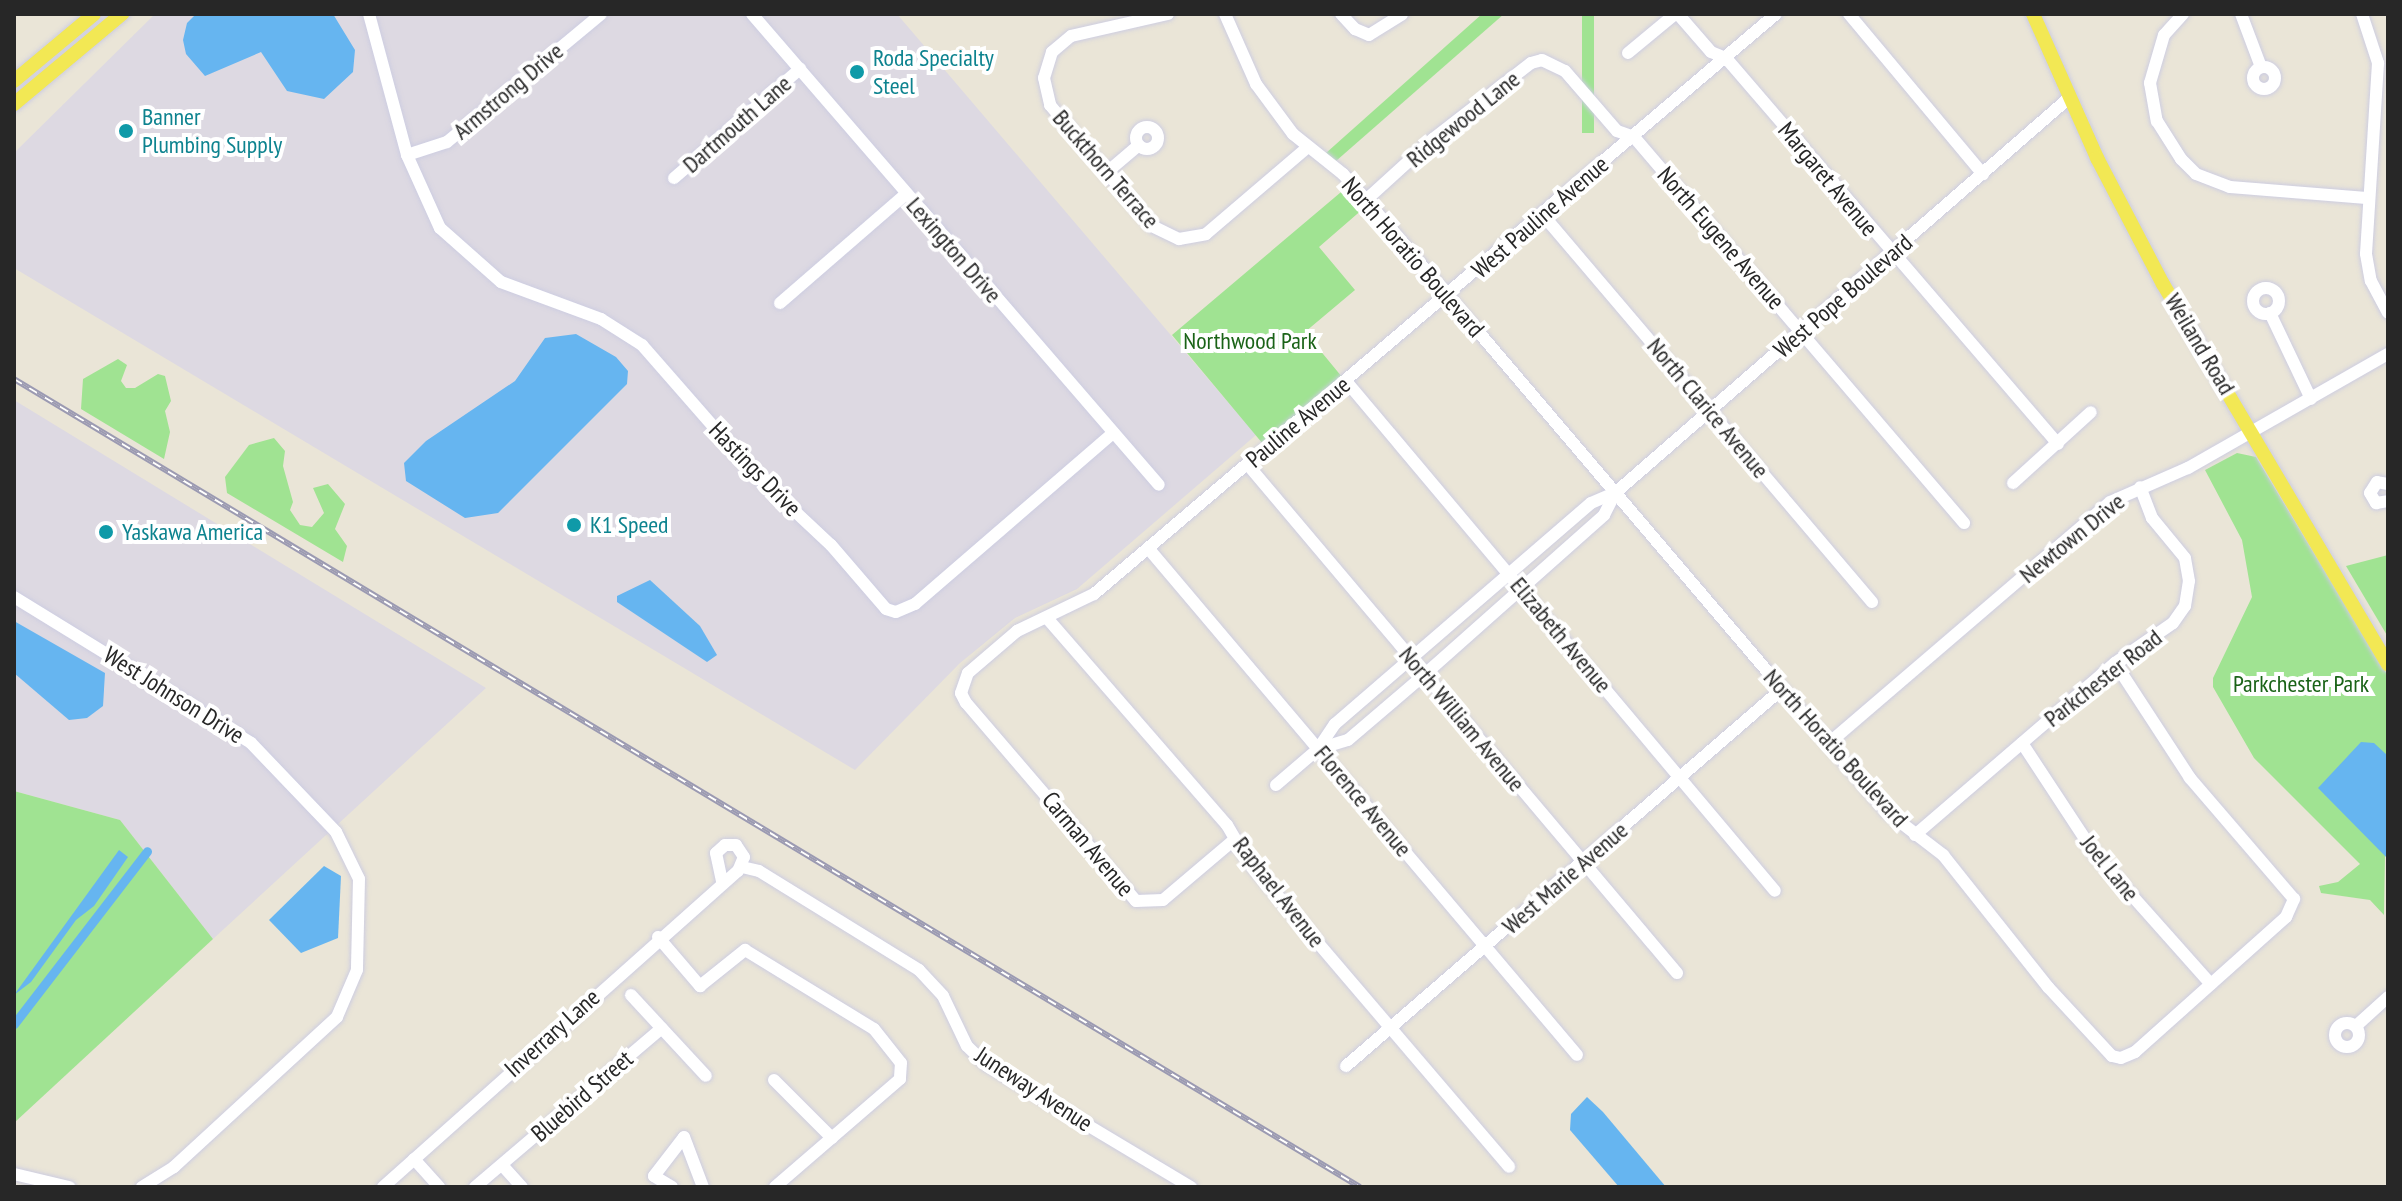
<!DOCTYPE html>
<html>
<head>
<meta charset="utf-8">
<style>
	body { margin:0 }
	#map { position:relative; width:2402px; height:1201px; overflow:hidden; background:#eae5d7; font-family:"PT Sans Narrow",sans-serif }
	div>[style] { position:absolute }
	[style*='--x'] { left:calc(var(--x)*1px); top:calc(var(--y)*1px); width:calc(var(--w)*1px); rotate:calc(var(--a)*1deg) }
	.industrial>* { inset:0; background:#ddd9e2 }
	.green>* { inset:0; background:#a0e392; transform-origin:0 0 }
	.water>* { inset:0; background:#66b5f0 }
	.canal>* { height:9px; margin:-4.5px; padding:0 4.5px; transform-origin:4.5px; border-radius:4.5px; background:#66b5f0 }
	.roads { filter:drop-shadow(0 0 2px #cdcde1) drop-shadow(0 0 2px #cdcde1) }
	.minor>* { height:12px; margin:-6px; padding:0 6px; transform-origin:6px; border-radius:6px; background:#fff }
	.minor>.ring { margin:-6px; padding:0; box-sizing:content-box; background:none; border:12px solid #fff; border-radius:50% }
	.major>* { height:14px; margin:-7px; padding:0 7px; transform-origin:7px; border-radius:7px; background:#f2e854 }
	.rail>* { height:6px; margin-top:-3px; transform-origin:0; background:repeating-linear-gradient(90deg,#fff 0 9px,#9b9ab2 0 18px); box-sizing:border-box; border-block:2px solid #9b9ab2 }
	.dots>* { width:22px; height:22px; translate:-50% -50%; box-sizing:border-box; border:4px solid #fff; border-radius:50% }
	span { translate:-50% -50%; white-space:nowrap; text-align:center; line-height:1.15; -webkit-text-stroke:8px #fff; paint-order:stroke }
	.culture-label { font-size:24px; color:#0d838f }
	.left { translate:0 -50%; text-align:left }
	.street-label { font-size:24px; color:#272727 }
	.park-label { font-size:24px; color:#1a6317 }
	.frame { position:absolute; inset:0; border:16px solid #272727; pointer-events:none }
</style>
</head>
<body>
<div id="map">
	<div class="industrial">
		<i style="clip-path:polygon(155px 14px,897px 14px,1256px 435px,1077px 589px,1015px 618px,960px 663px,855px 770px,14px 268px,14px 153px)"></i>
		<i style="clip-path:polygon(14px 400px,486px 688px,213px 939px,120px 820px,14px 791px)"></i>
	</div>
	<div class="green">
		<i style="clip-path:polygon(1482px 14px,1504px 14px,1336px 161px,1326px 153px)"></i>
		<i style="left:1582px;top:14px;width:12px;height:119px"></i>
		<i style="clip-path:polygon(1347px 187px,1364px 208px,1319px 247px,1355px 290px,1305px 332px,1342px 377px,1263px 444px,1172px 335px)"></i>
		<i style="clip-path:polygon(118px 359px,127px 365px,121px 381px,126px 388px,135px 388px,158px 374px,165px 376px,171px 401px,165px 411px,170px 432px,164px 459px,81px 409px,83px 379px)"></i>
		<i style="clip-path:polygon(274px 438px,285px 451px,283px 466px,293px 502px,290px 510px,300px 525px,312px 527px,324px 513px,313px 488px,328px 484px,345px 504px,335px 529px,347px 546px,343px 562px,227px 493px,225px 477px,249px 445px)"></i>
		<i style="clip-path:polygon(2237px 453px,2256px 457px,2388px 676px,2384px 915px,2370px 900px,2321px 893px,2319px 886px,2338px 882px,2360px 864px,2254px 758px,2213px 687px,2213px 678px,2252px 597px,2242px 540px,2205px 470px)"></i>
		<i style="clip-path:polygon(2388px 555px,2388px 637px,2346px 566px)"></i>
		<i style="clip-path:polygon(14px 791px,120px 820px,213px 939px,14px 1123px)"></i>
	</div>
	<div class="water">
		<i style="clip-path:polygon(196px 14px,333px 14px,355px 50px,353px 72px,324px 99px,287px 91px,261px 52px,205px 76px,186px 54px,183px 40px,187px 23px)"></i>
		<i style="clip-path:polygon(576px 334px,616px 357px,628px 371px,627px 384px,498px 513px,465px 518px,406px 481px,404px 463px,426px 441px,515px 381px,545px 338px)"></i>
		<i style="clip-path:polygon(650px 580px,700px 626px,717px 655px,707px 662px,617px 602px,617px 596px)"></i>
		<i style="clip-path:polygon(14px 621px,105px 673px,103px 706px,87px 718px,69px 720px,14px 673px)"></i>
		<i style="clip-path:polygon(2361px 742px,2374px 743px,2388px 756px,2388px 859px,2318px 788px)"></i>
		<i style="clip-path:polygon(119px 850px,128px 857px,94px 906px,76px 920px,31px 982px,14px 995px)"></i>
		<i style="clip-path:polygon(324px 866px,341px 876px,338px 938px,301px 953px,269px 920px)"></i>
		<i style="clip-path:polygon(1587px 1097px,1603px 1112px,1666px 1187px,1619px 1187px,1570px 1130px,1571px 1114px)"></i>
	</div>
	<div class="canal">
		<i style="--x:14;--y:1024;--w:218;--a:-52.4"></i>
	</div>
	<div class="roads">
		<div class="minor">
			<i style="--x:369;--y:14;--w:146;--a:74.9"></i>
			<i style="--x:407;--y:155;--w:80;--a:65.7"></i>
			<i style="--x:440;--y:228;--w:81;--a:41.5"></i>
			<i style="--x:501;--y:282;--w:107;--a:20.3"></i>
			<i style="--x:601;--y:319;--w:49;--a:32.4"></i>
			<i style="--x:642;--y:345;--w:171;--a:48.8"></i>
			<i style="--x:755;--y:474;--w:104;--a:43.1"></i>
			<i style="--x:831;--y:545;--w:84;--a:49.3"></i>
			<i style="--x:886;--y:609;--w:10;--a:17"></i>
			<i style="--x:896;--y:612;--w:21;--a:-23"></i>
			<i style="--x:915;--y:604;--w:262;--a:-40.8"></i>
			<i style="--x:752;--y:14;--w:622;--a:49.17"></i>
			<i style="--x:1168;--y:14;--w:99;--a:167.2"></i>
			<i style="--x:1071;--y:36;--w:25;--a:140"></i>
			<i style="--x:1052;--y:52;--w:27;--a:107"></i>
			<i style="--x:1044;--y:78;--w:28;--a:77"></i>
			<i style="--x:1050;--y:105;--w:158;--a:49.9"></i>
			<i style="--x:1152;--y:226;--w:30;--a:26"></i>
			<i style="--x:1179;--y:239;--w:27;--a:-10"></i>
			<i style="--x:1206;--y:234;--w:134;--a:-40.5"></i>
			<i style="--x:1225;--y:14;--w:77;--a:66.1"></i>
			<i style="--x:1256;--y:84;--w:62;--a:53.5"></i>
			<i style="--x:1293;--y:134;--w:64;--a:38.7"></i>
			<i style="--x:1343;--y:174;--w:64;--a:48.8"></i>
			<i style="--x:1385;--y:222;--w:775;--a:49.61"></i>
			<i style="--x:1887;--y:812;--w:71;--a:37.5"></i>
			<i style="--x:1943;--y:855;--w:169;--a:51.5"></i>
			<i style="--x:2048;--y:987;--w:94;--a:47.2"></i>
			<i style="--x:2112;--y:1056;--w:9;--a:13"></i>
			<i style="--x:2121;--y:1058;--w:15;--a:-23"></i>
			<i style="--x:2135;--y:1052;--w:203;--a:-41.8"></i>
			<i style="--x:2286;--y:917;--w:20;--a:-66"></i>
			<i style="--x:2294;--y:899;--w:160;--a:-130.7"></i>
			<i style="--x:2190;--y:778;--w:137;--a:-123.1"></i>
			<i style="--x:1341;--y:14;--w:21;--a:47"></i>
			<i style="--x:1355;--y:29;--w:15;--a:23"></i>
			<i style="--x:1369;--y:35;--w:39;--a:-32"></i>
			<i style="--x:1678;--y:14;--w:50;--a:49"></i>
			<i style="--x:1711;--y:52;--w:16;--a:22"></i>
			<i style="--x:1726;--y:58;--w:509;--a:49.3"></i>
			<i style="--x:1849;--y:14;--w:209;--a:50.1"></i>
			<i style="--x:2183;--y:14;--w:28;--a:132"></i>
			<i style="--x:2164;--y:35;--w:50;--a:106.3"></i>
			<i style="--x:2150;--y:83;--w:39;--a:80"></i>
			<i style="--x:2157;--y:121;--w:45;--a:57.7"></i>
			<i style="--x:2181;--y:159;--w:21;--a:45"></i>
			<i style="--x:2196;--y:174;--w:36;--a:21"></i>
			<i style="--x:2230;--y:187;--w:137;--a:4.6"></i>
			<i style="--x:2241;--y:14;--w:57;--a:69.3"></i>
			<i style="--x:2362;--y:14;--w:52;--a:71.9"></i>
			<i style="--x:2378;--y:63;--w:191;--a:93.6"></i>
			<i style="--x:2366;--y:254;--w:27;--a:80"></i>
			<i style="--x:2371;--y:281;--w:36;--a:62"></i>
			<i style="--x:1628;--y:53;--w:61;--a:-39.7"></i>
			<i class="ring" style="left:2253px;top:67px;width:10px;height:10px"></i>
			<i class="ring" style="left:1136px;top:127px;width:10px;height:10px"></i>
			<i style="--x:1634;--y:137;--w:508;--a:49.47"></i>
			<i style="--x:407;--y:155;--w:42;--a:-18"></i>
			<i style="--x:447;--y:142;--w:200;--a:-39.7"></i>
			<i style="--x:1106;--y:173;--w:43;--a:-40.3"></i>
			<i style="--x:674;--y:178;--w:167;--a:-40.9"></i>
			<i style="--x:1366;--y:200;--w:91;--a:-42.3"></i>
			<i style="--x:1433;--y:139;--w:124;--a:-37.8"></i>
			<i style="--x:1531;--y:63;--w:11;--a:-15"></i>
			<i style="--x:1542;--y:60;--w:25;--a:26"></i>
			<i style="--x:1565;--y:71;--w:79;--a:49.1"></i>
			<i style="--x:1617;--y:131;--w:18;--a:19"></i>
			<i style="--x:1543;--y:215;--w:508;--a:49.63"></i>
			<i class="ring" style="left:2253px;top:288px;width:14px;height:14px"></i>
			<i style="--x:780;--y:303;--w:167;--a:-40.9"></i>
			<i style="--x:2270;--y:313;--w:95;--a:64.5"></i>
			<i style="--x:1346;--y:381;--w:666;--a:49.93"></i>
			<i style="--x:1248;--y:465;--w:665;--a:49.82"></i>
			<i style="--x:2013;--y:483;--w:105;--a:-42.3"></i>
			<i style="--x:2388;--y:484;--w:11;--a:-170"></i>
			<i style="--x:2377;--y:482;--w:13;--a:122"></i>
			<i style="--x:2370;--y:493;--w:12;--a:59"></i>
			<i style="--x:2376;--y:503;--w:12;--a:-9"></i>
			<i style="--x:1148;--y:548;--w:664;--a:49.76"></i>
			<i style="--x:14;--y:597;--w:278;--a:31.6"></i>
			<i style="--x:251;--y:743;--w:123;--a:46.3"></i>
			<i style="--x:336;--y:832;--w:52;--a:63.9"></i>
			<i style="--x:359;--y:879;--w:91;--a:91.3"></i>
			<i style="--x:357;--y:970;--w:51;--a:113.1"></i>
			<i style="--x:337;--y:1017;--w:222;--a:137.4"></i>
			<i style="--x:174;--y:1167;--w:38;--a:148"></i>
			<i style="--x:1047;--y:618;--w:274;--a:49"></i>
			<i style="--x:1227;--y:825;--w:42;--a:59.7"></i>
			<i style="--x:1248;--y:861;--w:402;--a:49.5"></i>
			<i style="--x:1829;--y:743;--w:370;--a:-40.6"></i>
			<i style="--x:2110;--y:502;--w:85;--a:-23.6"></i>
			<i style="--x:2188;--y:468;--w:230;--a:-29.7"></i>
			<i style="--x:2022;--y:743;--w:133;--a:56.7"></i>
			<i style="--x:2095;--y:854;--w:174;--a:48.3"></i>
			<i style="--x:1318;--y:749;--w:31;--a:-17"></i>
			<i style="--x:1348;--y:740;--w:100;--a:-40.5"></i>
			<i style="--x:1424;--y:675;--w:241;--a:-41.6"></i>
			<i style="--x:1604;--y:515;--w:25;--a:-63"></i>
			<i style="--x:1276;--y:785;--w:55;--a:-40.6"></i>
			<i style="--x:1318;--y:749;--w:30;--a:-56"></i>
			<i style="--x:1335;--y:724;--w:338;--a:-40.8"></i>
			<i style="--x:1591;--y:503;--w:26;--a:-23"></i>
			<i style="--x:1615;--y:493;--w:603;--a:-41.03"></i>
			<i style="--x:1915;--y:835;--w:264;--a:-40.7"></i>
			<i style="--x:2115;--y:663;--w:70;--a:-34.6"></i>
			<i style="--x:2173;--y:623;--w:21;--a:-55"></i>
			<i style="--x:2185;--y:606;--w:25;--a:-81"></i>
			<i style="--x:2189;--y:581;--w:23;--a:-100"></i>
			<i style="--x:2185;--y:558;--w:52;--a:-129.5"></i>
			<i style="--x:2152;--y:518;--w:33;--a:-111"></i>
			<i style="--x:1235;--y:839;--w:94;--a:139.7"></i>
			<i style="--x:1163;--y:900;--w:27;--a:178"></i>
			<i style="--x:1136;--y:901;--w:261;--a:-130.6"></i>
			<i style="--x:966;--y:703;--w:11;--a:-117"></i>
			<i style="--x:961;--y:693;--w:21;--a:-71"></i>
			<i style="--x:968;--y:673;--w:65;--a:-40.6"></i>
			<i style="--x:1017;--y:631;--w:85;--a:-25.7"></i>
			<i style="--x:1094;--y:594;--w:895;--a:-40.38"></i>
			<i style="--x:742;--y:867;--w:17;--a:13"></i>
			<i style="--x:759;--y:871;--w:188;--a:31.7"></i>
			<i style="--x:919;--y:970;--w:35;--a:47"></i>
			<i style="--x:943;--y:996;--w:55;--a:64.4"></i>
			<i style="--x:967;--y:1046;--w:28;--a:44"></i>
			<i style="--x:987;--y:1065;--w:238;--a:30.9"></i>
			<i style="--x:658;--y:937;--w:65;--a:49.4"></i>
			<i style="--x:700;--y:986;--w:58;--a:-38.7"></i>
			<i style="--x:745;--y:950;--w:151;--a:31.5"></i>
			<i style="--x:874;--y:1029;--w:43;--a:51.5"></i>
			<i style="--x:901;--y:1063;--w:16;--a:94"></i>
			<i style="--x:900;--y:1079;--w:165;--a:139.2"></i>
			<i style="--x:631;--y:995;--w:110;--a:47.2"></i>
			<i class="ring" style="left:2335px;top:1023px;width:12px;height:12px"></i>
			<i style="--x:2356;--y:1026;--w:43;--a:-42.2"></i>
			<i style="--x:1346;--y:1066;--w:576;--a:-40.85"></i>
			<i style="--x:774;--y:1080;--w:82;--a:45"></i>
			<i style="--x:414;--y:1159;--w:38;--a:48"></i>
			<i style="--x:502;--y:1165;--w:30;--a:48"></i>
			<i style="--x:14;--y:1174;--w:57;--a:13.3"></i>
			<i style="--x:383;--y:1187;--w:475;--a:-41.7"></i>
			<i style="--x:738;--y:871;--w:15;--a:-67"></i>
			<i style="--x:744;--y:857;--w:14;--a:-124"></i>
			<i style="--x:736;--y:845;--w:11;--a:180"></i>
			<i style="--x:725;--y:845;--w:12;--a:138"></i>
			<i style="--x:716;--y:853;--w:29;--a:78"></i>
			<i style="--x:475;--y:1187;--w:245;--a:-40.4"></i>
			<i style="--x:672;--y:1187;--w:21;--a:-149"></i>
			<i style="--x:654;--y:1176;--w:49;--a:-52.4"></i>
			<i style="--x:684;--y:1137;--w:53;--a:69.2"></i>
		</div>
		<div class="major">
			<i style="--x:2033;--y:14;--w:158;--a:66"></i>
			<i style="--x:2097;--y:158;--w:142;--a:62.4"></i>
			<i style="--x:2163;--y:284;--w:442;--a:59.4"></i>
			<i style="--x:14;--y:81;--w:104;--a:-39.9"></i>
			<i style="--x:14;--y:104;--w:141;--a:-39.8"></i>
		</div>
	</div>
	<div class="rail">
		<i style="--x:14;--y:379;--w:1570;--a:30.98"></i>
	</div>
	<div class="dots">
		<i style="left:857px;top:72px;background:#0f9aa8"></i>
		<i style="left:126px;top:131px;background:#0f9aa8"></i>
		<i style="left:574px;top:525px;background:#0f9aa8"></i>
		<i style="left:106px;top:532px;background:#0f9aa8"></i>
	</div>
	<div class="culture-label">
		<span class="left" style="left:873px;top:72px">Roda Specialty<br>Steel</span>
		<span class="left" style="left:142px;top:131px">Banner<br>Plumbing Supply</span>
		<span class="left" style="left:590px;top:525px">K1 Speed</span>
		<span class="left" style="left:122px;top:532px">Yaskawa America</span>
	</div>
	<div class="street-label">
		<span style="left:508px;top:91px;rotate:-40deg">Armstrong Drive</span>
		<span style="left:1463px;top:119px;rotate:-39deg">Ridgewood Lane</span>
		<span style="left:737px;top:124px;rotate:-41deg">Dartmouth Lane</span>
		<span style="left:1106px;top:169px;rotate:49deg">Buckthorn Terrace</span>
		<span style="left:1828px;top:179px;rotate:50deg">Margaret Avenue</span>
		<span style="left:1540px;top:217px;rotate:-41deg">West Pauline Avenue</span>
		<span style="left:1721px;top:238px;rotate:49deg">North Eugene Avenue</span>
		<span style="left:954px;top:250px;rotate:49deg">Lexington Drive</span>
		<span style="left:1413px;top:257px;rotate:49deg">North Horatio Boulevard</span>
		<span style="left:1843px;top:296px;rotate:-41deg">West Pope Boulevard</span>
		<span style="left:2200px;top:344px;rotate:59deg">Weiland Road</span>
		<span style="left:1708px;top:408px;rotate:50deg">North Clarice Avenue</span>
		<span style="left:1298px;top:422px;rotate:-40deg">Pauline Avenue</span>
		<span style="left:755px;top:469px;rotate:46deg">Hastings Drive</span>
		<span style="left:2072px;top:538px;rotate:-39deg">Newtown Drive</span>
		<span style="left:1561px;top:635px;rotate:50deg">Elizabeth Avenue</span>
		<span style="left:2103px;top:678px;rotate:-38deg">Parkchester Road</span>
		<span style="left:174px;top:695px;rotate:32deg">West Johnson Drive</span>
		<span style="left:1462px;top:719px;rotate:50deg">North William Avenue</span>
		<span style="left:1836px;top:748px;rotate:48deg">North Horatio Boulevard</span>
		<span style="left:1363px;top:801px;rotate:50deg">Florence Avenue</span>
		<span style="left:1088px;top:844px;rotate:50deg">Carman Avenue</span>
		<span style="left:2110px;top:868px;rotate:51deg">Joel Lane</span>
		<span style="left:1565px;top:878px;rotate:-41deg">West Marie Avenue</span>
		<span style="left:1279px;top:892px;rotate:52deg">Raphael Avenue</span>
		<span style="left:552px;top:1033px;rotate:-42deg">Inverrary Lane</span>
		<span style="left:1034px;top:1089px;rotate:33deg">Juneway Avenue</span>
		<span style="left:582px;top:1096px;rotate:-41deg">Bluebird Street</span>
	</div>
	<div class="park-label">
		<span style="left:1250px;top:341px">Northwood Park</span>
		<span style="left:2301px;top:684px">Parkchester Park</span>
	</div>
	<div class="frame"></div>
</div>
</body>
</html>
